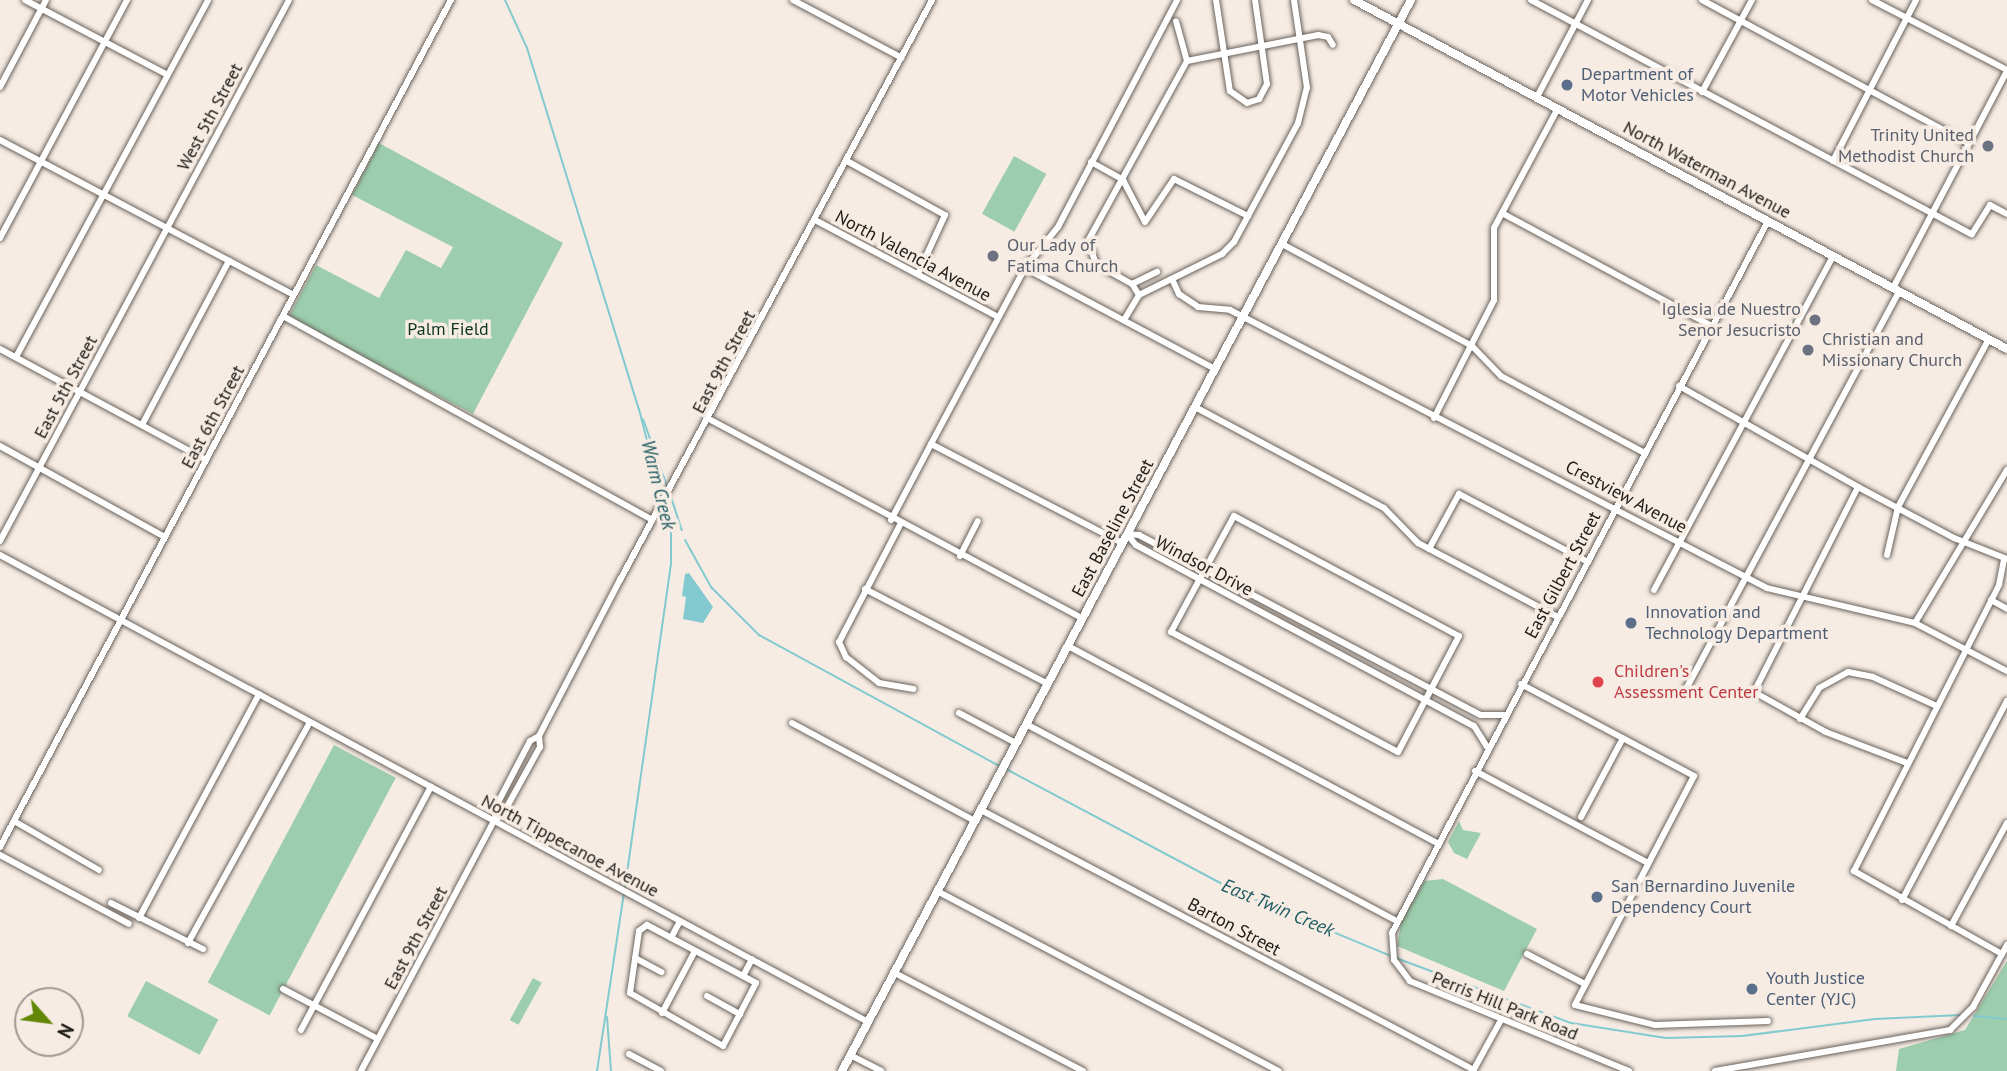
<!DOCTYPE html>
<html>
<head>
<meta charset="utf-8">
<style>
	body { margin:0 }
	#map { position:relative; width:2007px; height:1071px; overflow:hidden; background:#f6ece4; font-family:"PT Sans",sans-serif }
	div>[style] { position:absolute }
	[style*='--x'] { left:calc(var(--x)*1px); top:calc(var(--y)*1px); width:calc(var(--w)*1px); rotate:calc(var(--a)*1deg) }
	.green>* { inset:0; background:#9ccead; transform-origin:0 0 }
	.water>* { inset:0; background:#82cacf }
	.stream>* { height:2px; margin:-1px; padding:0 1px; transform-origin:1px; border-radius:1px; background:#82cacf }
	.roads { filter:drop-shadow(0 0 2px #6a625b) drop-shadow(0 0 2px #6a625b) }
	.minor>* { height:6px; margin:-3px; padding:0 3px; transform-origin:3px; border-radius:3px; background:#fff }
	.major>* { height:8px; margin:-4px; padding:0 4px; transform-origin:4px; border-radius:4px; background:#fff }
	.dots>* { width:19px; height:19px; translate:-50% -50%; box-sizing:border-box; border:4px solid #f6ece4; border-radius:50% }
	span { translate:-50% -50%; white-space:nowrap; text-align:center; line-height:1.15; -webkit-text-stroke:7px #f6ece4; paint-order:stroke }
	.service-label { font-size:18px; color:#4e5e75 }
	.left { translate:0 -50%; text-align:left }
	.street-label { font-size:18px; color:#1e1b18 }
	.worship-label { font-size:18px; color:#5b616d }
	.right { translate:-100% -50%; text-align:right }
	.park-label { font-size:18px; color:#0c361f }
	.health-label { font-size:18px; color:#be3a42 }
	.water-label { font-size:19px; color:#1f5c61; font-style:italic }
	.north { position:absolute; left:14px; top:987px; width:70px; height:70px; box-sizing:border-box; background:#f6ece4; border:2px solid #a09892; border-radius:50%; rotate:118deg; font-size:19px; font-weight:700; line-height:28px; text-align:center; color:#1e1b18 }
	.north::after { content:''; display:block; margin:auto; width:24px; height:32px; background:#628605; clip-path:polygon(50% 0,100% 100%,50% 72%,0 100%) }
</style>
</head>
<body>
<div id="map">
	<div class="green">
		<i style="clip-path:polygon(379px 143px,563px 243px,473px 414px,288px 318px,316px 265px,379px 298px,406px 250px,441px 268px,453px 247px,352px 195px)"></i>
		<i style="left:1014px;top:156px;width:37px;height:66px;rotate:29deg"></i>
		<i style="left:334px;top:745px;width:70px;height:269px;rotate:28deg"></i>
		<i style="clip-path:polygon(1459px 821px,1463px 830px,1481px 833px,1467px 859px,1454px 853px,1448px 842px)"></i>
		<i style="clip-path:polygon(1443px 879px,1537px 929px,1504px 991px,1397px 946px,1401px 923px,1424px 881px)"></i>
		<i style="clip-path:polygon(2007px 961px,2007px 1071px,1896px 1071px,1899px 1049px,1965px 1030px)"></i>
		<i style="left:533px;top:978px;width:10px;height:48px;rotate:29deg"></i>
		<i style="left:146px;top:981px;width:82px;height:40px;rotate:28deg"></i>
	</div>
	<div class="water">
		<i style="clip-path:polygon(689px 573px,713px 607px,703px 623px,683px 619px,686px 597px,682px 596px,685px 574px)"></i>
	</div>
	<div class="stream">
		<i style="--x:505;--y:0;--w:53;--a:65.4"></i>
		<i style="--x:527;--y:48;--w:378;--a:72.8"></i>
		<i style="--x:639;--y:409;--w:90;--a:75.8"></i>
		<i style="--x:643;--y:419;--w:71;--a:70.3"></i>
		<i style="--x:670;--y:494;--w:38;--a:72"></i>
		<i style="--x:685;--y:540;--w:54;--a:61"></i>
		<i style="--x:711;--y:587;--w:68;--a:45"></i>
		<i style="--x:759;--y:635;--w:276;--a:28.6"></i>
		<i style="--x:1006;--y:769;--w:262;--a:28"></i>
		<i style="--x:1237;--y:892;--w:167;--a:22.6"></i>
		<i style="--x:625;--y:887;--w:327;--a:-81.9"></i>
		<i style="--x:671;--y:563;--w:33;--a:-90"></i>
		<i style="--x:671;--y:530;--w:26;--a:-106"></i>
		<i style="--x:1396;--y:958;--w:187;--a:20.4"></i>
		<i style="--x:1571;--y:1023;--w:96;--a:9"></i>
		<i style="--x:1666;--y:1038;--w:76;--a:-1.5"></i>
		<i style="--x:1742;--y:1036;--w:134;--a:-7.3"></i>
		<i style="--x:1875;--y:1019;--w:86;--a:-2.7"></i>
		<i style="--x:1974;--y:1016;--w:33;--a:5"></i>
		<i style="--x:607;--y:1017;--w:54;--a:85.8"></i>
		<i style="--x:597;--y:1071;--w:181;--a:-81.4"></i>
	</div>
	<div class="roads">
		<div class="minor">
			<i style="--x:25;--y:0;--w:161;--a:27.7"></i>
			<i style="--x:793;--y:0;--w:123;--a:28"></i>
			<i style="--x:1216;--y:0;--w:92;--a:81.3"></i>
			<i style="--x:1230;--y:91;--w:21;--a:35"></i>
			<i style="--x:1247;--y:103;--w:13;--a:-18"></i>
			<i style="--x:1259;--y:99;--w:17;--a:-62"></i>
			<i style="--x:1267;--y:84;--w:85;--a:-98.1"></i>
			<i style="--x:1531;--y:0;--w:499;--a:28"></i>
			<i style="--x:1972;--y:234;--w:34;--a:-58"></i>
			<i style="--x:1990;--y:205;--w:19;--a:28"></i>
			<i style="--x:1702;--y:0;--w:303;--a:28.3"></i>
			<i style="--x:1872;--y:0;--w:152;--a:27.4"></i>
			<i style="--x:1187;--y:61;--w:134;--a:-11.2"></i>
			<i style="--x:1318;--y:35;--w:10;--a:11"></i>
			<i style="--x:1328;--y:37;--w:9;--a:58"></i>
			<i style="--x:0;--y:87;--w:98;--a:-62.1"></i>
			<i style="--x:1702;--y:92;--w:105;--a:-61.5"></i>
			<i style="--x:1537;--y:97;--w:110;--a:-62.3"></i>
			<i style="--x:0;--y:140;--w:332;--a:27.8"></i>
			<i style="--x:847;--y:161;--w:112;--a:28.9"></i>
			<i style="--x:945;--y:215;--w:65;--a:114.6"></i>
			<i style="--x:1833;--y:161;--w:181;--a:-62.7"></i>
			<i style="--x:1091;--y:162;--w:37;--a:29"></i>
			<i style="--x:1123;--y:180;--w:47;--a:62.4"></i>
			<i style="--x:1145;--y:222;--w:52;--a:-56"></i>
			<i style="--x:1174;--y:179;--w:83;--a:26.6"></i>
			<i style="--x:1502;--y:213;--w:236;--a:28.3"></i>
			<i style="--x:815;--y:220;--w:207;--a:27.9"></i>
			<i style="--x:0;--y:238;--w:270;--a:-61.9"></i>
			<i style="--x:1282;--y:244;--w:216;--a:28.2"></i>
			<i style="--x:1472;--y:346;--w:42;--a:46"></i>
			<i style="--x:1501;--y:376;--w:161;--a:28.2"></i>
			<i style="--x:1025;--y:268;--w:53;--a:-51.2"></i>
			<i style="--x:1058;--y:227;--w:256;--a:-62.3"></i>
			<i style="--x:1025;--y:268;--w:215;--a:28"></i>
			<i style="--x:1172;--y:279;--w:17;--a:65"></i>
			<i style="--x:1179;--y:294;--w:23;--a:34"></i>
			<i style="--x:1198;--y:307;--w:32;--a:5"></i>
			<i style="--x:1230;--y:310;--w:605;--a:27.37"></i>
			<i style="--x:1767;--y:588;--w:152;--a:13.3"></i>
			<i style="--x:1915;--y:623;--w:104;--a:27.6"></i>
			<i style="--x:1132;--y:284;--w:28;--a:-26"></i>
			<i style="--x:1893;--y:288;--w:245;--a:-62.3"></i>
			<i style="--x:1139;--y:295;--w:13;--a:-122"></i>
			<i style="--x:1132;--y:284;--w:41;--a:-150.9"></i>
			<i style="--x:1096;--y:264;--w:24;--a:-109"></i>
			<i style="--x:1088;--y:241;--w:205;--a:-61.2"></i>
			<i style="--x:1187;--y:61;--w:41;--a:-105.4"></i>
			<i style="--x:283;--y:316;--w:422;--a:28.9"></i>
			<i style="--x:1124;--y:320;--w:29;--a:-59"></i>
			<i style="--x:1139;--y:295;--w:93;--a:-26.3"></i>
			<i style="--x:1222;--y:254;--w:17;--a:-45"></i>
			<i style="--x:1234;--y:242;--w:135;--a:-61.7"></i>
			<i style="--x:1298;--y:123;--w:36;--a:-76"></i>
			<i style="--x:1307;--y:88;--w:89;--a:-98.4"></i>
			<i style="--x:0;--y:349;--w:234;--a:28.3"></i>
			<i style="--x:16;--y:357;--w:405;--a:-61.7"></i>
			<i style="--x:1679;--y:386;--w:206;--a:29.4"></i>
			<i style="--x:1858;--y:487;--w:109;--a:28"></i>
			<i style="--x:1954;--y:538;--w:57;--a:21.6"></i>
			<i style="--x:1195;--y:407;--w:214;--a:28.1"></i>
			<i style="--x:1384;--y:508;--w:49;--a:45.8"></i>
			<i style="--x:1418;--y:543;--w:156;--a:27.9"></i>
			<i style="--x:1434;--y:418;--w:132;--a:-63"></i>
			<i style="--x:1494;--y:300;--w:72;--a:-90"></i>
			<i style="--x:1494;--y:228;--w:136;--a:-61.9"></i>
			<i style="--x:709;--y:419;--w:423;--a:28.1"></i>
			<i style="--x:142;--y:425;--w:186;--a:-62.1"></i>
			<i style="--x:931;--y:444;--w:204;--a:-61.9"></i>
			<i style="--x:0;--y:446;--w:188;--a:28.9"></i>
			<i style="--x:1858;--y:487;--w:230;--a:116.9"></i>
			<i style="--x:1754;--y:692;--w:82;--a:29.1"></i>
			<i style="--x:1826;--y:732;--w:87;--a:20.9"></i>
			<i style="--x:1234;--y:516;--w:255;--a:28.1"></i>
			<i style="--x:1459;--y:636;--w:131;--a:117.7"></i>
			<i style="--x:1398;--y:752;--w:257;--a:-152.1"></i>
			<i style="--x:1171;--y:632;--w:132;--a:-61.5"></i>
			<i style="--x:891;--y:520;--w:86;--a:-62.2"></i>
			<i style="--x:931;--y:444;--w:215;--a:27.4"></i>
			<i style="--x:900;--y:525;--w:132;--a:117.5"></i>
			<i style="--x:839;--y:642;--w:17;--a:65"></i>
			<i style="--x:846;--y:657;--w:42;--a:38.2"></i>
			<i style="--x:879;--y:683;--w:35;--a:10"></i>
			<i style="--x:1127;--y:534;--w:14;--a:51"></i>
			<i style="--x:1136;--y:545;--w:383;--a:28.2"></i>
			<i style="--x:1474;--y:726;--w:25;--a:58"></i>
			<i style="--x:1127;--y:534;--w:12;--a:5"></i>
			<i style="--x:1139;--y:535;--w:386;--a:27.8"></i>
			<i style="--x:1481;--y:715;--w:23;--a:0"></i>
			<i style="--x:0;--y:541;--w:613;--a:-61.89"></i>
			<i style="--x:1429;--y:549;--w:63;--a:-61.4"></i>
			<i style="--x:1459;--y:494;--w:144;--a:27.8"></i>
			<i style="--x:0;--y:555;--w:986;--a:28.28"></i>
			<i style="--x:1887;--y:555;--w:49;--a:-77.1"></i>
			<i style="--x:1898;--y:507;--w:191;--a:-61.6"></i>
			<i style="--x:960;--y:556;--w:39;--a:-63"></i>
			<i style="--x:865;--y:589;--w:206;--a:27.4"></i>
			<i style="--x:1654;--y:590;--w:379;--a:-61.8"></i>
			<i style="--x:1991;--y:600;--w:18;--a:29"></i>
			<i style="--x:1915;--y:623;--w:179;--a:-59"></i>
			<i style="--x:1068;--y:646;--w:418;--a:28.1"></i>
			<i style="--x:1521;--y:684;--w:196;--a:28"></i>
			<i style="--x:1694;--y:776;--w:258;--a:117.5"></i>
			<i style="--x:1575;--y:1005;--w:82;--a:14"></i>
			<i style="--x:1655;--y:1025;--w:113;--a:-2"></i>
			<i style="--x:1686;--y:689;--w:451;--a:-61.8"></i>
			<i style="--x:959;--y:713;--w:64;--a:27.8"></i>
			<i style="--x:1800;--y:719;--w:36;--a:-58"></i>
			<i style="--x:1819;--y:688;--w:33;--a:-29"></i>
			<i style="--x:1848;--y:672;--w:25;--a:11"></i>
			<i style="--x:1873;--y:677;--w:70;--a:24.4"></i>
			<i style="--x:792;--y:723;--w:208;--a:28.2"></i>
			<i style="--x:1026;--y:724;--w:419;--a:28"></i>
			<i style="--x:1475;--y:771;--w:196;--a:28"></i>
			<i style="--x:981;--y:810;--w:557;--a:27.81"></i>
			<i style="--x:1581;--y:817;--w:89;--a:-62"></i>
			<i style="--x:496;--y:818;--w:8;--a:-104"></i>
			<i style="--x:494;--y:810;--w:78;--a:-62.4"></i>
			<i style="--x:530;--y:741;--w:10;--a:-29"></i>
			<i style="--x:14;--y:821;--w:98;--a:30"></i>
			<i style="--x:0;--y:847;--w:960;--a:-61.97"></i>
			<i style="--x:0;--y:855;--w:146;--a:28.1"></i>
			<i style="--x:937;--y:891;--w:386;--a:27.8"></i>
			<i style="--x:1902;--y:900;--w:225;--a:-62.2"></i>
			<i style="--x:111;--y:903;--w:103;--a:26.6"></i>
			<i style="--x:139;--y:918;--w:254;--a:-61.8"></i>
			<i style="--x:647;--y:925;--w:123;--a:28"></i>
			<i style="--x:756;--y:983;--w:71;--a:117.6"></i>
			<i style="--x:723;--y:1046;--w:107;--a:-150.3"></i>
			<i style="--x:630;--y:993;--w:63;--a:-81.7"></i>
			<i style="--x:639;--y:931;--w:10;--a:-37"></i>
			<i style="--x:1951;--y:926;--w:117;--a:-61.5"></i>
			<i style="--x:671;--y:938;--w:19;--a:-62"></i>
			<i style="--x:188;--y:943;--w:252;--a:-61.1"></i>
			<i style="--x:1527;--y:954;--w:63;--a:27.4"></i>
			<i style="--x:2002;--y:954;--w:170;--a:-150.7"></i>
			<i style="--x:1854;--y:871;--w:321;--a:-63.1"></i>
			<i style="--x:1999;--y:585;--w:25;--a:-79"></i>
			<i style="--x:635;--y:958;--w:30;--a:28"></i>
			<i style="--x:893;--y:972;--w:214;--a:27.5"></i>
			<i style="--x:743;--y:976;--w:19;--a:-62"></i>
			<i style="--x:283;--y:989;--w:107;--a:27.8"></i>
			<i style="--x:707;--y:996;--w:38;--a:29"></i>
			<i style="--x:662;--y:1013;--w:70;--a:-62"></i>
			<i style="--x:301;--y:1030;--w:276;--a:-61.9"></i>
			<i style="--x:629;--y:1054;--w:36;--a:28"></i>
			<i style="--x:850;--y:1055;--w:35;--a:27"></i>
			<i style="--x:361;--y:1071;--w:283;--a:-62"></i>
			<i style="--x:494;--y:821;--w:11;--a:-38"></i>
			<i style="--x:503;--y:814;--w:77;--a:-61.1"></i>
			<i style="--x:540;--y:747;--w:11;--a:-95"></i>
			<i style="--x:539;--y:736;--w:176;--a:-62.6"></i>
			<i style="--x:620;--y:580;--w:659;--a:-61.72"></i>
			<i style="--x:1473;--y:1071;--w:58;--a:-61.2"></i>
			<i style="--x:1629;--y:1071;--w:237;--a:-157.7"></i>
			<i style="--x:1410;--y:981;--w:26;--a:-127"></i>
			<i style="--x:1394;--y:960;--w:27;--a:-94"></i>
			<i style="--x:1392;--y:933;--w:805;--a:-62.16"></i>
			<i style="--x:1715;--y:1071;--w:239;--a:-9.9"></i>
			<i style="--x:1950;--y:1030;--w:33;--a:-45"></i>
			<i style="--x:1973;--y:1007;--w:71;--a:-61.3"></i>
		</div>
		<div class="major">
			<i style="--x:1354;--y:0;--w:740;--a:28.12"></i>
			<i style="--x:842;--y:1071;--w:1213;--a:-62.02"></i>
		</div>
	</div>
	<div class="dots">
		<i style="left:1567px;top:85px;background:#5c6f8a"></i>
		<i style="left:1988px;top:146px;background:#6b7280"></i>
		<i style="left:993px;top:256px;background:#6b7280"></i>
		<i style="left:1815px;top:320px;background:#6b7280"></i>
		<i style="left:1808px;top:350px;background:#6b7280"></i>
		<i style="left:1631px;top:623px;background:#5c6f8a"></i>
		<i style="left:1598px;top:682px;background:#e0444e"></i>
		<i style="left:1597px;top:897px;background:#5c6f8a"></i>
		<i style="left:1752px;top:989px;background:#5c6f8a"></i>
	</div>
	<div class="service-label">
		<span class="left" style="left:1581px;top:85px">Department of<br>Motor Vehicles</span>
		<span class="left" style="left:1645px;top:623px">Innovation and<br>Technology Department</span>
		<span class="left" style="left:1611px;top:897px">San Bernardino Juvenile<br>Dependency Court</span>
		<span class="left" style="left:1766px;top:989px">Youth Justice<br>Center (YJC)</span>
	</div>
	<div class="street-label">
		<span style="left:210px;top:117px;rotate:-62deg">West 5th Street</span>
		<span style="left:1707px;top:170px;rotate:28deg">North Waterman Avenue</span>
		<span style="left:913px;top:256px;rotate:28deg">North Valencia Avenue</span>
		<span style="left:724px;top:362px;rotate:-62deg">East 9th Street</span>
		<span style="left:66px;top:387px;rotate:-62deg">East 5th Street</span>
		<span style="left:213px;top:417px;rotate:-62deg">East 6th Street</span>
		<span style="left:1626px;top:497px;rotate:28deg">Crestview Avenue</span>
		<span style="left:1113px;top:528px;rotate:-62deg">East Baseline Street</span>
		<span style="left:1204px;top:566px;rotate:28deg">Windsor Drive</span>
		<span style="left:1563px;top:575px;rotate:-62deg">East Gilbert Street</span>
		<span style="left:570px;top:846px;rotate:28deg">North Tippecanoe Avenue</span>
		<span style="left:1234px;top:927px;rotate:28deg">Barton Street</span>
		<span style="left:416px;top:938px;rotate:-62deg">East 9th Street</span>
		<span style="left:1505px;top:1006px;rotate:22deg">Perris Hill Park Road</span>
	</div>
	<div class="worship-label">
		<span class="right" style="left:1974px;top:146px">Trinity United<br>Methodist Church</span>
		<span class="left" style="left:1007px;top:256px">Our Lady of<br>Fatima Church</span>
		<span class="right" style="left:1801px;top:320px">Iglesia de Nuestro<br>Senor Jesucristo</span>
		<span class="left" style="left:1822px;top:350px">Christian and<br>Missionary Church</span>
	</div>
	<div class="park-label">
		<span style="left:448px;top:329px">Palm Field</span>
	</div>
	<div class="health-label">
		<span class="left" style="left:1614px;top:682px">Children's<br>Assessment Center</span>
	</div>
	<div class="water-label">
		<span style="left:658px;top:485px;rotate:76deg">Warm Creek</span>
		<span style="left:1278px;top:908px;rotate:23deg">East Twin Creek</span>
	</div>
	<div class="north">N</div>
</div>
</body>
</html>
